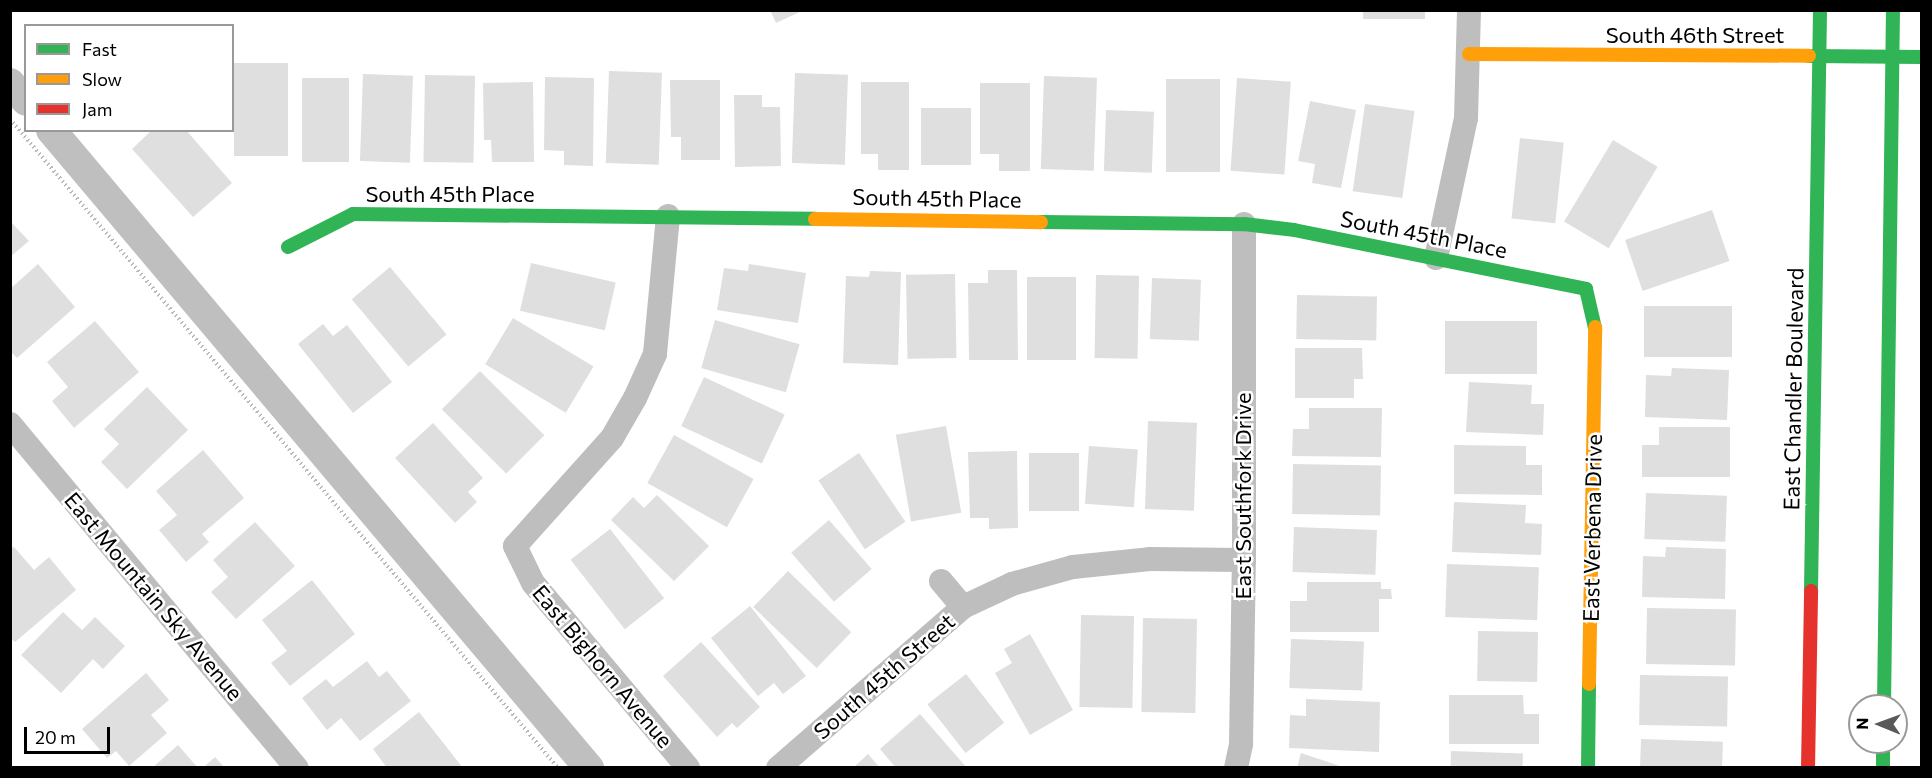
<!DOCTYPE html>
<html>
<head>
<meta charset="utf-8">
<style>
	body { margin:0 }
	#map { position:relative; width:1932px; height:778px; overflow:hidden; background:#fff; font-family:Commissioner,sans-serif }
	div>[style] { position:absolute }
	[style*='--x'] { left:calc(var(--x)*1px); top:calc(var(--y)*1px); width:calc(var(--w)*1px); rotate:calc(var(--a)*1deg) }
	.canal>* { height:30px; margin:-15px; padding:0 15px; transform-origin:15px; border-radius:15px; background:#bfbfbf }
	.building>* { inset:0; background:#dfdfdf; transform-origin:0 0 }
	.path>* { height:4px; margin-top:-2px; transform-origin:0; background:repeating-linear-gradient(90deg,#b9b9b9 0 1.5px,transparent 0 4.5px) }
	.street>* { height:24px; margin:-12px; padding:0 12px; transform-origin:12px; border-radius:12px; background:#bebebe }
	.fast>* { height:14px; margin:-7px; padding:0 7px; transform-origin:7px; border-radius:7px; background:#30b455 }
	.slow>* { height:14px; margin:-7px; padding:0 7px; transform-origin:7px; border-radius:7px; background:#ff9f0a }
	.jam>* { height:14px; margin:-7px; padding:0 7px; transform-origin:7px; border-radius:7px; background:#e5322d }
	span { translate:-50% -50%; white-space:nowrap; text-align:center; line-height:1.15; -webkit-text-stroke:5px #fff; paint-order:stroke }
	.street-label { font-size:22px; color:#000 }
	.frame { position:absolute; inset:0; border:12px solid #000; pointer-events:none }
	.legend { position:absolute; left:24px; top:24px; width:210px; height:108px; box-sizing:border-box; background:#fff; border:2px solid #999; margin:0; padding:8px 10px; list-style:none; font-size:18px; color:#000 }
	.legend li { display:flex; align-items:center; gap:12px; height:30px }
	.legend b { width:30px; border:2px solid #999 }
	.north { position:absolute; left:1848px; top:694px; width:60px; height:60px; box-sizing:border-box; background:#fff; border:2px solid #999; border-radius:50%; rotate:271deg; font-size:16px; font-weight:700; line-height:24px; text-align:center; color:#000 }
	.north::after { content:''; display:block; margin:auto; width:21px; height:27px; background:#595959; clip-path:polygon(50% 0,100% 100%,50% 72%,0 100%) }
	.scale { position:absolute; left:24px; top:727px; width:86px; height:27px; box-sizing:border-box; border:3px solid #000; border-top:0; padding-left:8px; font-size:18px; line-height:21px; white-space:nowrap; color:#000; -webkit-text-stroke:4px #fff; paint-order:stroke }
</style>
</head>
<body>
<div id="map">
	<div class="canal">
		<i style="--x:10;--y:83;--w:24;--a:48"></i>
		<i style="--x:51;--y:130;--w:835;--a:49.86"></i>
	</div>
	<div class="building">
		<i style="clip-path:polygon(770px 10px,804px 10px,776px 23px)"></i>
		<i style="left:1363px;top:10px;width:62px;height:9px"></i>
		<i style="left:234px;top:63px;width:54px;height:93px"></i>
		<i style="left:609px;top:71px;width:53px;height:92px;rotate:2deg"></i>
		<i style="left:795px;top:73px;width:53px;height:90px;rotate:2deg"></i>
		<i style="left:363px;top:74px;width:50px;height:87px;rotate:2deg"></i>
		<i style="left:425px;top:75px;width:50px;height:87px;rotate:1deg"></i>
		<i style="left:1044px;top:76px;width:53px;height:93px;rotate:2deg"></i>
		<i style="clip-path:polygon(545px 77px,594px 78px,593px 166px,564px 165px,564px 151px,544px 150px)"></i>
		<i style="left:302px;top:78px;width:47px;height:84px"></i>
		<i style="left:1237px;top:78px;width:54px;height:93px;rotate:4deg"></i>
		<i style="left:1166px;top:79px;width:54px;height:93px"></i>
		<i style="clip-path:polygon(670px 80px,720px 80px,720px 160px,681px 160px,681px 137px,671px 137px)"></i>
		<i style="clip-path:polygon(533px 82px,534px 162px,492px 162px,491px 140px,484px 140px,483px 83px)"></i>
		<i style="clip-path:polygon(861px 82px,909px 82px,909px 170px,878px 170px,878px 154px,861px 154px)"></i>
		<i style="clip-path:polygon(980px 83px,1030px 83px,1030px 171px,999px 171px,999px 154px,980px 154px)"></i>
		<i style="clip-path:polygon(734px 95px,762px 95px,762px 107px,780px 107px,781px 166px,735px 167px)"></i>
		<i style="clip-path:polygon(1310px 101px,1356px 110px,1341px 188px,1312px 183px,1315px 164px,1298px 161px)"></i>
		<i style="left:1365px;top:104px;width:50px;height:88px;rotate:8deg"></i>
		<i style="left:921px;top:108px;width:50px;height:57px"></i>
		<i style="left:1106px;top:110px;width:48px;height:61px;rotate:2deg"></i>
		<i style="clip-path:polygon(152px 130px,186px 130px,232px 183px,193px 217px,132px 149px)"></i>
		<i style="left:1520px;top:138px;width:44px;height:81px;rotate:6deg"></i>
		<i style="left:1613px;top:140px;width:52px;height:95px;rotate:31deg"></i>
		<i style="left:1712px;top:210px;width:54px;height:92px;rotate:71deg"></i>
		<i style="clip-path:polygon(10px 221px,29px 241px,10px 257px)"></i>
		<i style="left:531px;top:263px;width:87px;height:49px;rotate:13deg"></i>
		<i style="clip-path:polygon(38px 264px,75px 307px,17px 358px,10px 351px,10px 289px)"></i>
		<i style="clip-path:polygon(749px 264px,806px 273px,798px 323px,717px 310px,724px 268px,748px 271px)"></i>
		<i style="left:390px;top:267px;width:88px;height:50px;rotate:50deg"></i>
		<i style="clip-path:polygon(988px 270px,1017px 270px,1018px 360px,969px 360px,968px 283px,988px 283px)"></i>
		<i style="clip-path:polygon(870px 271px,901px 272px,898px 365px,843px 363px,846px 276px,869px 277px)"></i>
		<i style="left:955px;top:274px;width:84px;height:49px;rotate:89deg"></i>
		<i style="left:1096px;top:275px;width:43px;height:83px;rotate:1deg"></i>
		<i style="left:1027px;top:277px;width:49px;height:83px"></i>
		<i style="left:1152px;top:278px;width:49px;height:61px;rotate:2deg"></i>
		<i style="left:1297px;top:295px;width:80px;height:44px;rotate:1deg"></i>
		<i style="left:1732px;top:306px;width:51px;height:88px;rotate:90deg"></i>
		<i style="left:513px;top:318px;width:94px;height:54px;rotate:31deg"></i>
		<i style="left:715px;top:320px;width:88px;height:50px;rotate:16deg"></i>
		<i style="clip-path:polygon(95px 321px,139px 372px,74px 428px,52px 401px,68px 387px,47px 362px)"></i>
		<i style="left:1445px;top:321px;width:92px;height:53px"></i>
		<i style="clip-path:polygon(323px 324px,333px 336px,347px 325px,392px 382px,353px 413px,298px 344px)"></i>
		<i style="clip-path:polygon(1295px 348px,1362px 348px,1363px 379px,1354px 379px,1354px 398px,1295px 398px)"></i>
		<i style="clip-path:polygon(1672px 368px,1729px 370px,1727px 420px,1645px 417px,1646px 375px,1671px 376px)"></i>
		<i style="left:480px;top:371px;width:91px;height:54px;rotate:45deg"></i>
		<i style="left:704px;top:377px;width:89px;height:54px;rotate:25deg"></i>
		<i style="clip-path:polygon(1469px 382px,1532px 385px,1531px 404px,1544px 404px,1543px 435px,1466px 432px)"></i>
		<i style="clip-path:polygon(147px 387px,188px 430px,127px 489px,101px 462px,119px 444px,104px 429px)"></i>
		<i style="clip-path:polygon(1309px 408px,1382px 408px,1381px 457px,1292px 456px,1293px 429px,1309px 429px)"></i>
		<i style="left:1148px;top:421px;width:49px;height:88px;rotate:2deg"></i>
		<i style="clip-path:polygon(433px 423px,483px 478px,468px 492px,477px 502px,455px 523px,395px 458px)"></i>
		<i style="left:946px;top:426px;width:88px;height:51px;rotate:80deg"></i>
		<i style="clip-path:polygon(1659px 427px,1730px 427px,1730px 477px,1642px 477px,1642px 445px,1659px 445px)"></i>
		<i style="left:674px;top:435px;width:91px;height:55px;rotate:29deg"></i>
		<i style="clip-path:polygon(1454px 445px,1526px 446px,1526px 465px,1542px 465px,1542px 495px,1454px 494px)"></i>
		<i style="left:1089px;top:446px;width:49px;height:58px;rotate:4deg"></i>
		<i style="clip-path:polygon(203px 450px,244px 498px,202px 534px,209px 542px,186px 562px,159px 530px,177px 515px,156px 491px)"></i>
		<i style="clip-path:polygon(1017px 451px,1018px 528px,989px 529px,989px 518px,970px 518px,968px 452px)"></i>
		<i style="left:859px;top:453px;width:83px;height:49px;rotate:56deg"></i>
		<i style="left:1029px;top:453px;width:50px;height:58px"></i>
		<i style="left:1293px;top:464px;width:88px;height:50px;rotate:1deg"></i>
		<i style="left:1646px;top:493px;width:81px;height:46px;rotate:2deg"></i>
		<i style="clip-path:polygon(657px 495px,709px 546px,674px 581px,611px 520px,633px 497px,644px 508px)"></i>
		<i style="clip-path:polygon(1454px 502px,1526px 505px,1525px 523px,1542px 524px,1541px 555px,1452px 552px)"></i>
		<i style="left:829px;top:520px;width:65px;height:50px;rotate:49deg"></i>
		<i style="clip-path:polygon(255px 522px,295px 566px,236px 619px,211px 592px,228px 577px,213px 560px)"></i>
		<i style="left:1294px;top:527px;width:83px;height:45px;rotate:2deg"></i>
		<i style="left:610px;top:529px;width:88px;height:50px;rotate:52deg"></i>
		<i style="clip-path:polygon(14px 547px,34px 570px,49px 557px,76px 590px,15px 642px,10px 637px,10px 549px)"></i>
		<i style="clip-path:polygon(1666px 547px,1726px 549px,1725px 599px,1642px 597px,1643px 556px,1665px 557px)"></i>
		<i style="left:1447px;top:564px;width:92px;height:53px;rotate:2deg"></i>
		<i style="left:788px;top:571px;width:88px;height:50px;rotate:44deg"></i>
		<i style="clip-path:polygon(312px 580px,355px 634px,290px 686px,271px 663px,287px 651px,262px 620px)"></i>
		<i style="clip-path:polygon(1307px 582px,1381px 582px,1381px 589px,1391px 589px,1392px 599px,1379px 599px,1379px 632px,1290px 632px,1290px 601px,1307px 601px)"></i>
		<i style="clip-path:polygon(750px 606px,806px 676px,783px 694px,774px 683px,758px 696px,711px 638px)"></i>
		<i style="left:1647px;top:608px;width:89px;height:56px;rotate:1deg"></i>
		<i style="clip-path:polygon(63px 612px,82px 630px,95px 617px,125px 646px,103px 669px,93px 659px,61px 693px,21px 655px)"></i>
		<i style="left:1081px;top:615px;width:53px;height:92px;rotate:1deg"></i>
		<i style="left:1143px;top:618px;width:54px;height:94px;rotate:1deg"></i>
		<i style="left:1478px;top:631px;width:60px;height:50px;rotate:1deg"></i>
		<i style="clip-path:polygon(1030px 634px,1073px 710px,1030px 735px,995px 673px,1012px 663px,1004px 649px)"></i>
		<i style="left:1291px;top:639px;width:73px;height:49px;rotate:2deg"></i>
		<i style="clip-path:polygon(701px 642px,760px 707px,737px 728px,732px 723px,717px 737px,663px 676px)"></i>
		<i style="clip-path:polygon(367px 661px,379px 677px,387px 671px,411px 701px,360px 741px,341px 718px,327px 730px,302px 698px,326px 679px,333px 687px)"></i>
		<i style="clip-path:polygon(146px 673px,169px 700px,151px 715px,167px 733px,129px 766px,116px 751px,107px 758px,82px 729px)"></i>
		<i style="left:966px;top:674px;width:62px;height:49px;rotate:52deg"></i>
		<i style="left:1640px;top:675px;width:88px;height:50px;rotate:1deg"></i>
		<i style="clip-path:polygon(1449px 695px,1523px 695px,1524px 714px,1539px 714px,1539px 744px,1449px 744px)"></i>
		<i style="clip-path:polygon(1306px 699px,1380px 702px,1379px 752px,1289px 748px,1290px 715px,1306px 716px)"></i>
		<i style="clip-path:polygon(419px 712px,463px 768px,387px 768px,373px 749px)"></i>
		<i style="clip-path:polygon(920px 714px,967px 768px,896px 768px,880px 749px)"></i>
		<i style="left:1641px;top:739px;width:82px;height:29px;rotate:2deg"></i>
		<i style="clip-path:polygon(178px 745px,198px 768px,152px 768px)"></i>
		<i style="left:1451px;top:751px;width:72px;height:17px;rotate:2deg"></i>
		<i style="clip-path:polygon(1301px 753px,1343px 767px,1343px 768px,1297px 768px)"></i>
		<i style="clip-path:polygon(868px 754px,880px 768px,853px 768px)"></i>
		<i style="clip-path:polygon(215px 757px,225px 768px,203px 768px)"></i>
	</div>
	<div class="path">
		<i style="--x:10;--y:119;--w:849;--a:49.82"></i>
	</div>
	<div class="street">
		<i style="--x:668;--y:216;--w:139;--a:95.4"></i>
		<i style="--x:655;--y:354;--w:48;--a:114.4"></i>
		<i style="--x:635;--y:398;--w:46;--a:119.9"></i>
		<i style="--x:612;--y:438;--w:145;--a:131.9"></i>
		<i style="--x:515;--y:546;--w:41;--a:64.1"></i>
		<i style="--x:533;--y:583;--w:241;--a:50"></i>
		<i style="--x:1436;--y:258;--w:143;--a:-77.9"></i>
		<i style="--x:1466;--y:118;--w:108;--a:-88.4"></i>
		<i style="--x:10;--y:424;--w:448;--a:50.2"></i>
		<i style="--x:941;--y:581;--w:34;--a:50"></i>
		<i style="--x:778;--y:768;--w:245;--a:-41"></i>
		<i style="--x:963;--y:607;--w:54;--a:-25.1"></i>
		<i style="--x:1012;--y:584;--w:63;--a:-15.6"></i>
		<i style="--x:1073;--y:567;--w:77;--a:-5.9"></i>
		<i style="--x:1150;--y:559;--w:94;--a:0.6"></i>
		<i style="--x:1236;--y:768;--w:25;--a:-78"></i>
		<i style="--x:1241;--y:744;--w:184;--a:-89.1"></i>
		<i style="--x:1244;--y:560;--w:336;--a:-90"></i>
	</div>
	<div class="fast">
		<i style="--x:1809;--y:56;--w:113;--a:0.5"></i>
		<i style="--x:1041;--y:222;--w:203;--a:0.6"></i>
		<i style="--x:1244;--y:224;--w:50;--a:6.8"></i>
		<i style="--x:1294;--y:230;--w:298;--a:11.4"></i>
		<i style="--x:1586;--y:289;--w:39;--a:77"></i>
		<i style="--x:288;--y:247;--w:73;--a:-26.9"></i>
		<i style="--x:353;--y:214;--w:462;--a:0.6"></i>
		<i style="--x:1811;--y:591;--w:581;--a:-89.11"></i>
		<i style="--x:1884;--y:706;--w:696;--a:-89.26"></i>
		<i style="--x:1883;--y:742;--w:26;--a:90"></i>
		<i style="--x:1588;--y:768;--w:84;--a:-89.3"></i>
	</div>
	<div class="slow">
		<i style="--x:1469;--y:54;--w:340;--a:0.3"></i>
		<i style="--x:815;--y:219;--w:226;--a:0.8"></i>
		<i style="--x:1589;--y:684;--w:357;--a:-89"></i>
	</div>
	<div class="jam">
		<i style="--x:1808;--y:768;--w:177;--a:-89"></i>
	</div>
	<div class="street-label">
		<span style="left:1695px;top:35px">South 46th Street</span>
		<span style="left:450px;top:194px">South 45th Place</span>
		<span style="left:937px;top:198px;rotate:1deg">South 45th Place</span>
		<span style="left:1424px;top:234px;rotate:11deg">South 45th Place</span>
		<span style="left:1793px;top:389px;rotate:-89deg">East Chandler Boulevard</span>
		<span style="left:1243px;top:496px;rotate:-90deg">East Southfork Drive</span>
		<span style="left:1592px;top:528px;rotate:-89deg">East Verbena Drive</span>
		<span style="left:154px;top:596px;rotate:50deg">East Mountain Sky Avenue</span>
		<span style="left:603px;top:666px;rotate:50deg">East Bighorn Avenue</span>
		<span style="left:884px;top:676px;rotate:-41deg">South 45th Street</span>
	</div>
	<div class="frame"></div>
	<ul class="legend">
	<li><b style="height:8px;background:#30b455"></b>Fast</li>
	<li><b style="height:8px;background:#ff9f0a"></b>Slow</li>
	<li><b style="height:8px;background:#e5322d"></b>Jam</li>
	</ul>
	<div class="north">N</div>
	<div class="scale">20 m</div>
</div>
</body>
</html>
